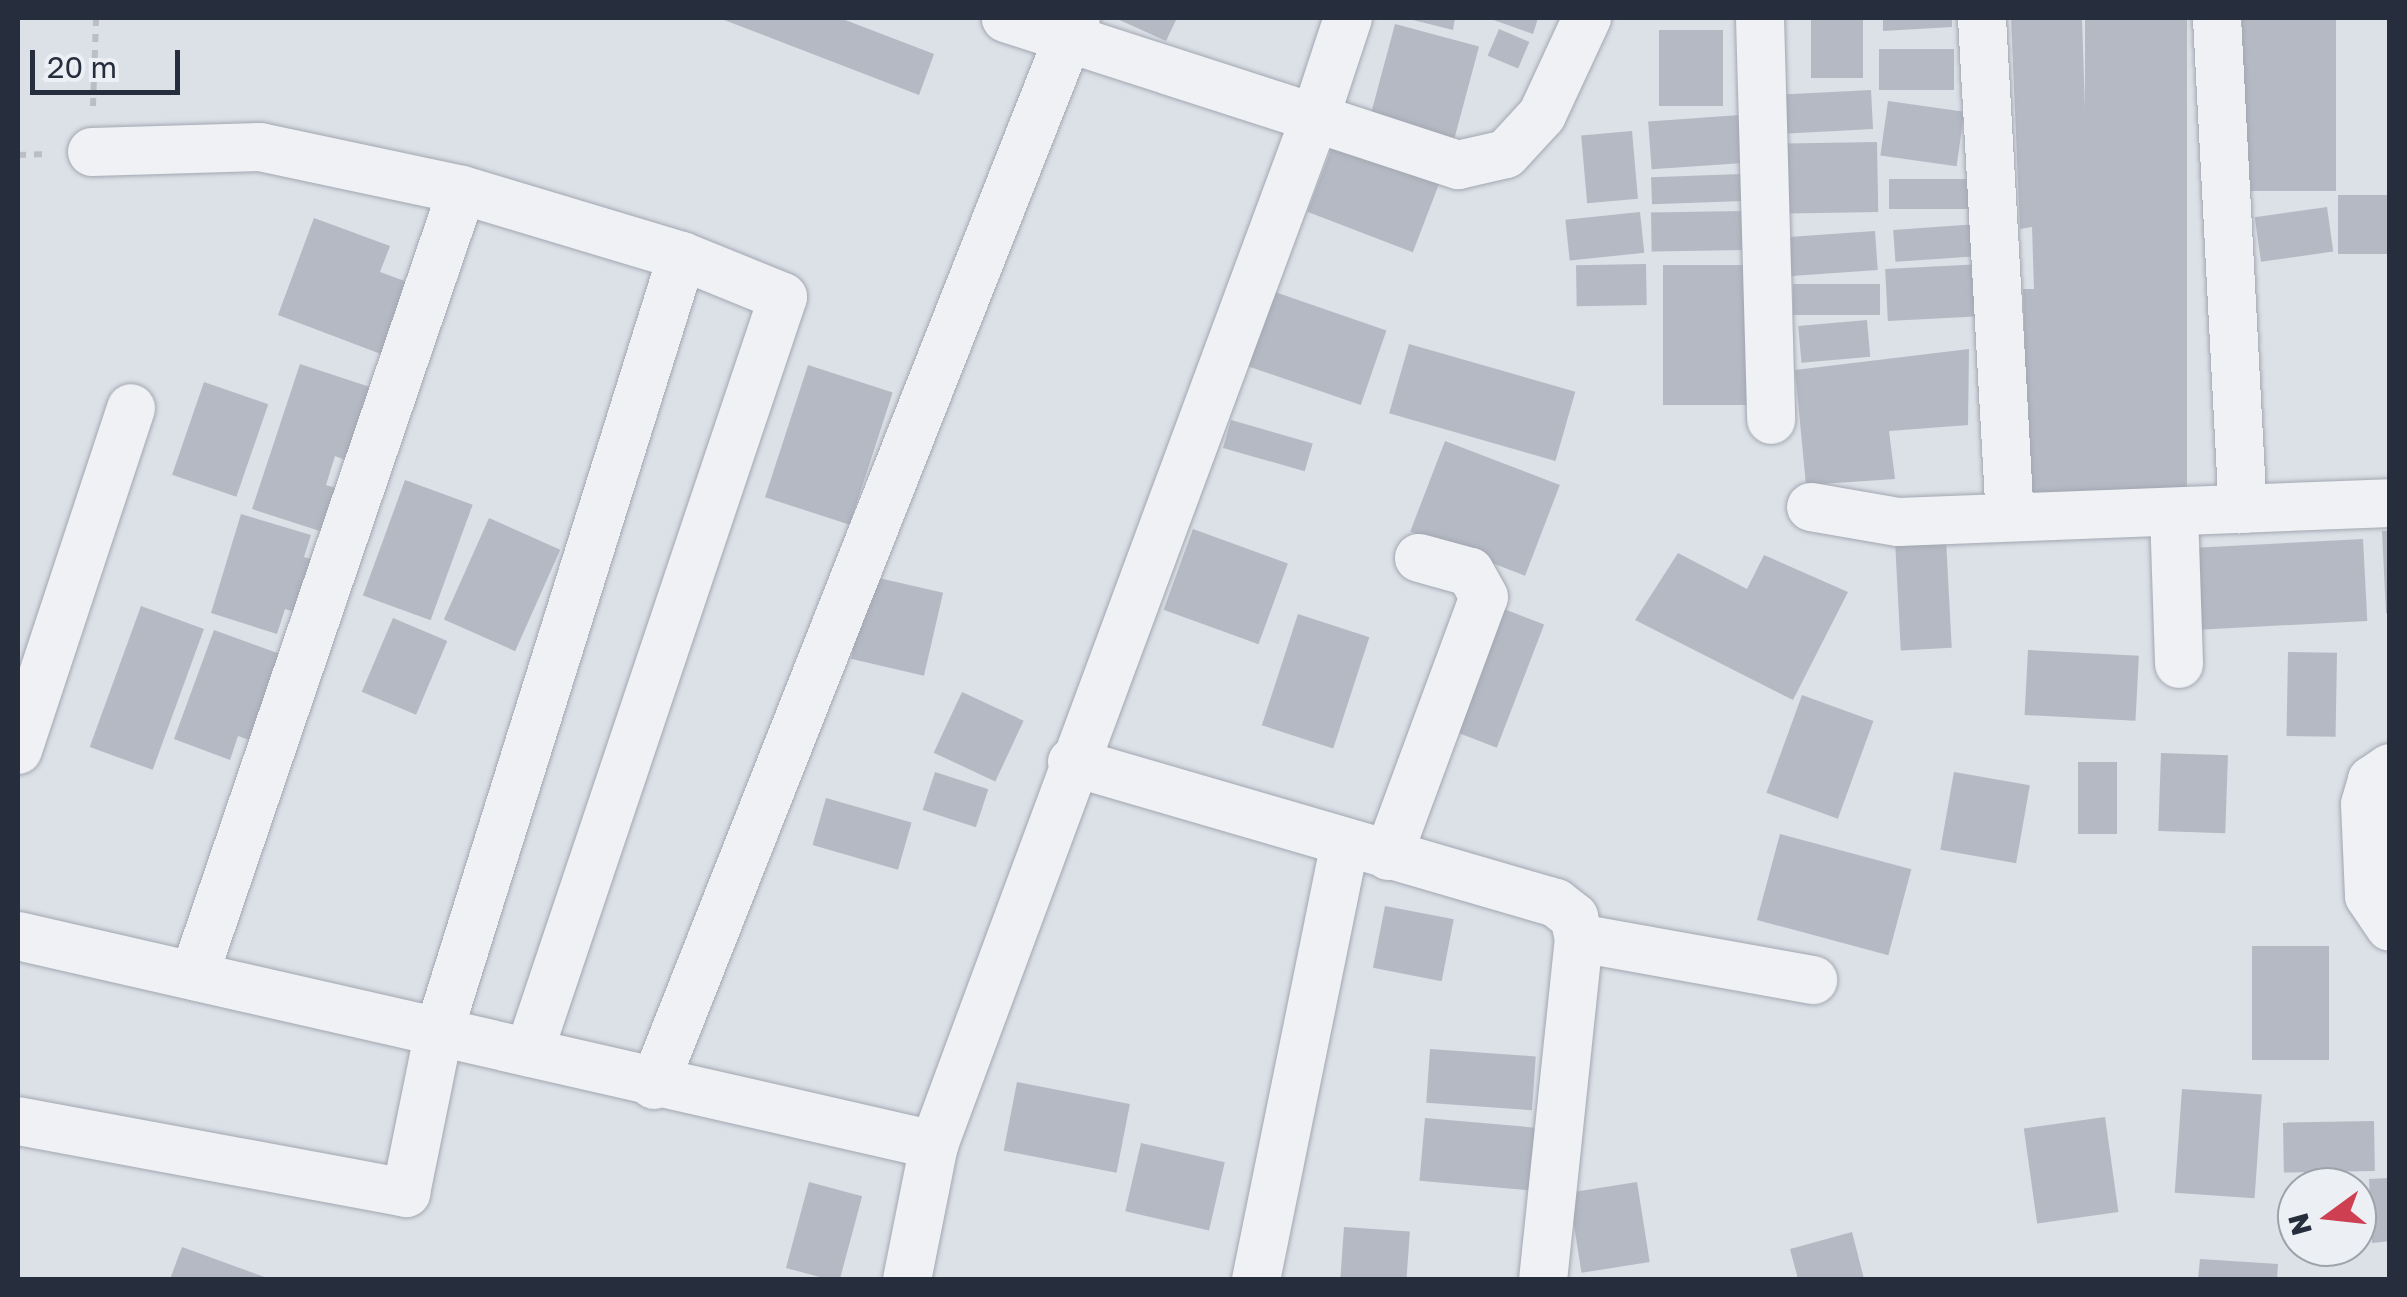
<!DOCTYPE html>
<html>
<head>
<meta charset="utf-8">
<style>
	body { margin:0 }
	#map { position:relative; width:2407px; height:1297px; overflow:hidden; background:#dce0e7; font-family:"Golos Text",sans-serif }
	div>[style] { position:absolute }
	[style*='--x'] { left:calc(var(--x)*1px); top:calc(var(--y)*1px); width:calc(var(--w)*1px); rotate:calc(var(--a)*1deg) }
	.building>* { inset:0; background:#b4b9c3; transform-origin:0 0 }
	.path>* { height:6px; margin-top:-3px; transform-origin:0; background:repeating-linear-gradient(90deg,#bbbec5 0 8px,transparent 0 16px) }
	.roads { filter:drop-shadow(0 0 2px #a2a7b1) drop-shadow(0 0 2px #a2a7b1) }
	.minor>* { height:48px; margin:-24px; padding:0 24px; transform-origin:24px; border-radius:24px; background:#eff1f5 }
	span { translate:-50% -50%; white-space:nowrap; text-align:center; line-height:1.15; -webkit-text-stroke:8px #eceff4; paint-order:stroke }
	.frame { position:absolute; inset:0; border:20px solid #262e3d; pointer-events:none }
	.north { position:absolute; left:2277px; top:1167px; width:100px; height:100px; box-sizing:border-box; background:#eceff4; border:2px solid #9da2ab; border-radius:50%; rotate:255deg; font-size:28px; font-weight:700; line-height:40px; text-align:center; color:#262e3d }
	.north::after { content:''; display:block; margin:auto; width:35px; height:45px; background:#ce3f51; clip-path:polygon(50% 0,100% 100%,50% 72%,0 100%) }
	.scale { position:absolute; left:30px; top:50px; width:150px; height:45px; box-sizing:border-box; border:5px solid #262e3d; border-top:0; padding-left:12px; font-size:30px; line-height:35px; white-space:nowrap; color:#262e3d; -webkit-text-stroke:8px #eceff4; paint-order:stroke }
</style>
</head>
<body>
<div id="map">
	<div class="building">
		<i style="clip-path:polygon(719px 18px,840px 18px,934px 54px,919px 95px)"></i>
		<i style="clip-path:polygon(1115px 18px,1177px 18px,1166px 41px)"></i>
		<i style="clip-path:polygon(1405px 18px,1455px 18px,1453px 30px)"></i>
		<i style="clip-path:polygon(1488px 18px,1538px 18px,1533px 34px)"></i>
		<i style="left:1811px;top:18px;width:52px;height:60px"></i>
		<i style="clip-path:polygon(1883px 18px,1952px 18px,1952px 27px,1883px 31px)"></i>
		<i style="clip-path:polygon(2011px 18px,2082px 18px,2098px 503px,2029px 505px,2023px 289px,2034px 289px,2032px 227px,2020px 229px)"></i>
		<i style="left:2085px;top:18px;width:102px;height:485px"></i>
		<i style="left:2242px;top:18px;width:94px;height:173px"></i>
		<i style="left:1395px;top:24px;width:87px;height:95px;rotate:15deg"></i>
		<i style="left:1499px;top:29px;width:33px;height:29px;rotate:23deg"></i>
		<i style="left:1659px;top:30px;width:64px;height:76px"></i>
		<i style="left:1879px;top:49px;width:75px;height:41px"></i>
		<i style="left:1871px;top:90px;width:39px;height:96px;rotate:87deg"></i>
		<i style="left:1888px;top:101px;width:77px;height:55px;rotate:8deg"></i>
		<i style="left:1740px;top:115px;width:48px;height:92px;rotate:86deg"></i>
		<i style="left:1632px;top:131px;width:68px;height:51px;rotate:85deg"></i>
		<i style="left:1336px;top:137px;width:113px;height:80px;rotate:21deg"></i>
		<i style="left:1877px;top:142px;width:70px;height:91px;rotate:89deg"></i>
		<i style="left:1742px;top:174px;width:27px;height:91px;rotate:88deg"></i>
		<i style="left:1978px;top:179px;width:30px;height:89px;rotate:90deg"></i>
		<i style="left:2390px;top:195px;width:59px;height:52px;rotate:90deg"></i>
		<i style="left:2327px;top:207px;width:45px;height:73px;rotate:82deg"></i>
		<i style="left:1743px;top:211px;width:39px;height:92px;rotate:89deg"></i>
		<i style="left:1640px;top:212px;width:41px;height:75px;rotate:84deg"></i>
		<i style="clip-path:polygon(314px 218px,390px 246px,380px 272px,421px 287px,394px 359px,278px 315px)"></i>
		<i style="left:1978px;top:224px;width:32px;height:85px;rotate:86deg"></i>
		<i style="left:1875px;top:231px;width:39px;height:90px;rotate:86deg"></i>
		<i style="left:1646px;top:264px;width:41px;height:70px;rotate:89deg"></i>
		<i style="left:1982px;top:264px;width:52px;height:97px;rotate:87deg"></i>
		<i style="left:1752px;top:265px;width:140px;height:89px;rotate:90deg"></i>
		<i style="left:1880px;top:284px;width:31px;height:87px;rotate:90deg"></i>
		<i style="left:1272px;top:291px;width:121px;height:79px;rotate:19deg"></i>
		<i style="left:1867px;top:320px;width:37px;height:69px;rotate:85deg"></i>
		<i style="left:1409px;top:344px;width:173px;height:72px;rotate:16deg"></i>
		<i style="clip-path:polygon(1969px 349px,1968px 425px,1889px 431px,1895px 479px,1806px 485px,1795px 370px)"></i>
		<i style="clip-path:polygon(300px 364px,373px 388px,353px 463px,335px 456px,326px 485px,343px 490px,329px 534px,252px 509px)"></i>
		<i style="left:808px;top:365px;width:89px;height:139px;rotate:18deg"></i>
		<i style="left:204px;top:382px;width:68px;height:98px;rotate:19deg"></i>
		<i style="left:1231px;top:420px;width:85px;height:29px;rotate:16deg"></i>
		<i style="left:1445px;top:441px;width:123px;height:97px;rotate:21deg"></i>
		<i style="left:405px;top:480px;width:72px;height:123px;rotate:20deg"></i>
		<i style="clip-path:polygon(241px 514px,311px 535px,304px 557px,315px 560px,300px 614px,285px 609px,277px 634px,211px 613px)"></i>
		<i style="left:489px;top:518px;width:78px;height:111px;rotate:24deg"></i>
		<i style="left:1193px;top:529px;width:101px;height:86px;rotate:20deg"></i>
		<i style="clip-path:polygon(2382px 531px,2390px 531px,2390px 613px,2386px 613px)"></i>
		<i style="left:1946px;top:539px;width:109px;height:51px;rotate:87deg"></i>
		<i style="left:2363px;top:539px;width:82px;height:187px;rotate:87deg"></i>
		<i style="clip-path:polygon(1678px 553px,1747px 589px,1764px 555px,1848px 592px,1793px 700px,1635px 620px)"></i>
		<i style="left:870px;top:576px;width:75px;height:85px;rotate:13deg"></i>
		<i style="left:141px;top:606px;width:67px;height:150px;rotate:20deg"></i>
		<i style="left:1504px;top:609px;width:43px;height:132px;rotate:21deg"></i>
		<i style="left:1298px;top:614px;width:75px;height:117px;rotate:18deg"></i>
		<i style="left:393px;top:618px;width:59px;height:80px;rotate:23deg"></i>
		<i style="clip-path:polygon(214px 630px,280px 654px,249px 740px,238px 736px,230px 760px,174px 739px)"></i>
		<i style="left:2028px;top:650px;width:111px;height:65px;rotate:3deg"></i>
		<i style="left:2288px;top:652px;width:49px;height:84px;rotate:1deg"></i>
		<i style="left:962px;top:692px;width:68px;height:67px;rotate:25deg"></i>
		<i style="left:1802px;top:695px;width:76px;height:104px;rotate:20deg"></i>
		<i style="left:2161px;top:753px;width:67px;height:78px;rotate:2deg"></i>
		<i style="left:2078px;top:762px;width:39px;height:72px"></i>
		<i style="left:935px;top:772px;width:56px;height:40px;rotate:18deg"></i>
		<i style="left:1954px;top:772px;width:77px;height:79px;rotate:10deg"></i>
		<i style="left:826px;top:798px;width:89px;height:49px;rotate:16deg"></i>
		<i style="left:1780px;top:834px;width:136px;height:89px;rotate:15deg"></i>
		<i style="left:1385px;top:906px;width:70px;height:63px;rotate:11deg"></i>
		<i style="left:2329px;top:946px;width:114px;height:77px;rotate:90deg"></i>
		<i style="left:1430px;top:1049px;width:106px;height:54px;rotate:4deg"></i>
		<i style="left:1017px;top:1082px;width:115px;height:70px;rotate:11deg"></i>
		<i style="left:2182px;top:1089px;width:80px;height:104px;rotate:4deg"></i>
		<i style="left:2105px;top:1117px;width:96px;height:82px;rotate:82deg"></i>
		<i style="left:1425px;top:1118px;width:114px;height:63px;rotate:5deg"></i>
		<i style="left:2374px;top:1121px;width:50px;height:91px;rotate:89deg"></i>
		<i style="left:1141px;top:1143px;width:86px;height:70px;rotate:13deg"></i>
		<i style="clip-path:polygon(2390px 1178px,2390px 1241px,2372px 1243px,2369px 1179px)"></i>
		<i style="left:809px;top:1182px;width:55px;height:89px;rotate:15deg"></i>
		<i style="left:1637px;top:1182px;width:81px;height:69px;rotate:81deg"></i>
		<i style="left:1344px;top:1227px;width:66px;height:52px;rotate:4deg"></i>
		<i style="clip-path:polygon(1852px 1232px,1864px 1279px,1798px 1279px,1790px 1249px)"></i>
		<i style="clip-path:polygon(182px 1247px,270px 1279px,170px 1279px)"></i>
		<i style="clip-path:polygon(2200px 1259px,2278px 1264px,2277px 1279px,2198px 1279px)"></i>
	</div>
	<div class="path">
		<i style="--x:93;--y:106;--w:88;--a:-88"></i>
		<i style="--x:18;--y:155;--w:28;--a:-2"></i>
	</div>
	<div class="roads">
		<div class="minor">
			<i style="--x:1348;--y:18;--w:105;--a:108.3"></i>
			<i style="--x:1315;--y:118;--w:151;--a:18.2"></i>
			<i style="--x:1458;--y:165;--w:49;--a:-12.9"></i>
			<i style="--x:1506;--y:154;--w:53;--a:-47.3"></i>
			<i style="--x:1542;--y:115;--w:107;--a:-65.1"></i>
			<i style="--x:1760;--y:18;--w:402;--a:88.4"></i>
			<i style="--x:1982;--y:18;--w:498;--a:86.8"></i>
			<i style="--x:2217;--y:18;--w:492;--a:87"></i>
			<i style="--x:92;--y:152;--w:168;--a:-1.7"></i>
			<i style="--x:260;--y:147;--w:207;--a:12"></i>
			<i style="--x:462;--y:190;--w:230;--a:16.7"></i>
			<i style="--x:682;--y:256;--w:109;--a:22.1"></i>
			<i style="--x:783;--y:297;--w:797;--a:108.59"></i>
			<i style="--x:1811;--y:507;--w:88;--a:9.8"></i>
			<i style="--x:1898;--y:522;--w:492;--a:-2.2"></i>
			<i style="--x:2174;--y:512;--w:152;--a:88.1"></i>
			<i style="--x:18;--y:750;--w:360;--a:-71.7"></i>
			<i style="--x:1072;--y:762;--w:504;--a:16.24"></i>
			<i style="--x:1556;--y:903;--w:23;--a:38"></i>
			<i style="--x:1574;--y:917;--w:22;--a:77"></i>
			<i style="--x:1579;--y:938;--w:344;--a:96"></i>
			<i style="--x:2390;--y:768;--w:22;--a:146"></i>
			<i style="--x:2372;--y:780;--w:25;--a:106"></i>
			<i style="--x:2365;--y:804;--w:92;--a:87.5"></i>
			<i style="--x:2369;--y:896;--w:37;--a:56"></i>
			<i style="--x:1388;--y:856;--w:276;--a:-69.7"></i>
			<i style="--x:1484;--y:597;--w:29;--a:-119"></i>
			<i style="--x:1470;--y:572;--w:53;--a:-164.6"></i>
			<i style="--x:18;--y:936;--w:940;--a:12.85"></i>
			<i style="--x:1579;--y:938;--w:238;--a:10.2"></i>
			<i style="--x:194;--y:976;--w:830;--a:-71.17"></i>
			<i style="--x:654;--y:1085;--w:1147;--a:-68.42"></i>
			<i style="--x:18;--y:1121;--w:395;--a:10.5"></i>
			<i style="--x:406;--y:1193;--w:165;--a:-78.5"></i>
			<i style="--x:439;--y:1031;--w:812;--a:-72.59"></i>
			<i style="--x:907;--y:1280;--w:138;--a:-78.7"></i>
			<i style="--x:934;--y:1145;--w:1095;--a:-69.65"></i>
			<i style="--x:1315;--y:118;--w:325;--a:-162.1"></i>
			<i style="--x:1256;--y:1280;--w:443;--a:-78.5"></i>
		</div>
	</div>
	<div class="frame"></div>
	<div class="north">N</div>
	<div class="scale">20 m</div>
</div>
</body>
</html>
